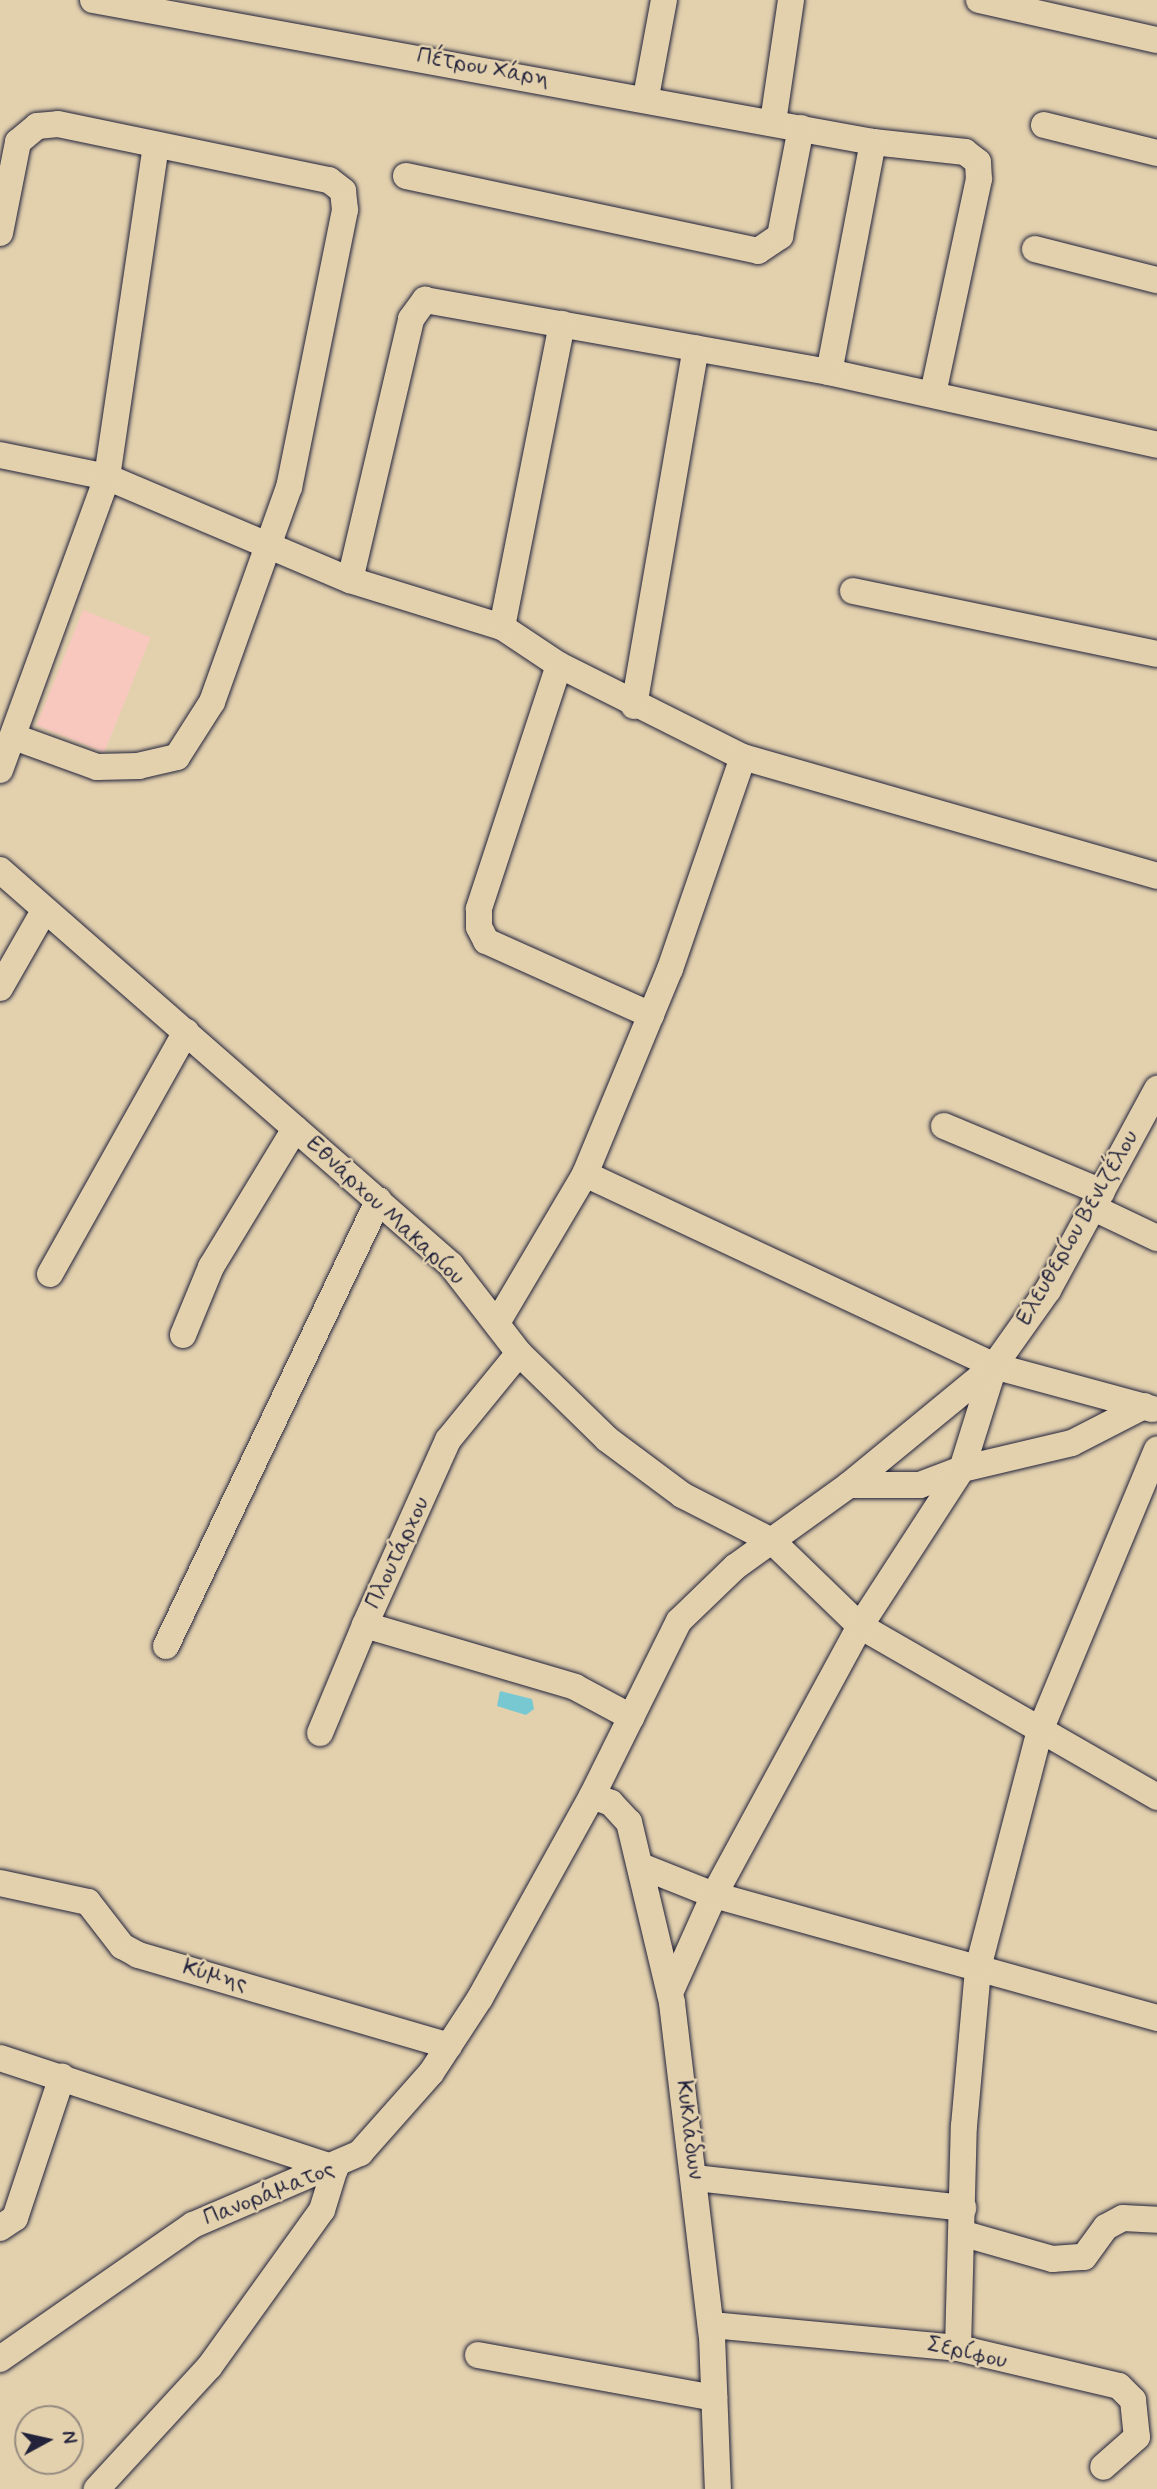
<!DOCTYPE html>
<html>
<head>
<meta charset="utf-8">
<style>
	body { margin:0 }
	#map { position:relative; width:1157px; height:2489px; overflow:hidden; background:#e3d1ae; font-family:Mynerve,sans-serif }
	div>[style] { position:absolute }
	[style*='--x'] { left:calc(var(--x)*1px); top:calc(var(--y)*1px); width:calc(var(--w)*1px); rotate:calc(var(--a)*1deg) }
	.water>* { inset:0; background:#78c8d2 }
	.building>* { inset:0; background:#f8c8bf; transform-origin:0 0 }
	.roads { filter:drop-shadow(0 0 2px #22223b) drop-shadow(0 0 2px #22223b) }
	.minor>* { height:26px; margin:-13px; padding:0 13px; transform-origin:13px; border-radius:13px; background:#e3d1ae }
	span { translate:-50% -50%; white-space:nowrap; text-align:center; line-height:1.15; -webkit-text-stroke:5px #e3d1ae; paint-order:stroke }
	.street-label { font-size:23px; color:#22223b }
	.north { position:absolute; left:14px; top:2405px; width:70px; height:70px; box-sizing:border-box; background:#e3d1ae; border:2px solid #968b80; border-radius:50%; rotate:82deg; font-size:19px; font-weight:700; line-height:28px; text-align:center; color:#22223b }
	.north::after { content:''; display:block; margin:auto; width:24px; height:32px; background:#22223b; clip-path:polygon(50% 0,100% 100%,50% 72%,0 100%) }
</style>
</head>
<body>
<div id="map">
	<div class="water">
		<i style="clip-path:polygon(500px 1691px,532px 1699px,534px 1709px,526px 1715px,497px 1706px)"></i>
	</div>
	<div class="building">
		<i style="left:83px;top:610px;width:73px;height:124px;rotate:22deg"></i>
	</div>
	<div class="roads">
		<div class="minor">
			<i style="--x:93;--y:0;--w:793;--a:10.32"></i>
			<i style="--x:873;--y:142;--w:93;--a:6.2"></i>
			<i style="--x:965;--y:152;--w:16;--a:38"></i>
			<i style="--x:978;--y:162;--w:17;--a:87"></i>
			<i style="--x:979;--y:179;--w:219;--a:102.1"></i>
			<i style="--x:979;--y:0;--w:182;--a:12.7"></i>
			<i style="--x:646;--y:97;--w:99;--a:-79.5"></i>
			<i style="--x:773;--y:122;--w:123;--a:-81.6"></i>
			<i style="--x:1044;--y:125;--w:116;--a:13.9"></i>
			<i style="--x:873;--y:142;--w:234;--a:100.8"></i>
			<i style="--x:829;--y:372;--w:336;--a:12.5"></i>
			<i style="--x:406;--y:176;--w:360;--a:12"></i>
			<i style="--x:758;--y:251;--w:27;--a:-34"></i>
			<i style="--x:780;--y:236;--w:110;--a:-79"></i>
			<i style="--x:0;--y:233;--w:93;--a:-78.8"></i>
			<i style="--x:18;--y:142;--w:25;--a:-40"></i>
			<i style="--x:37;--y:126;--w:21;--a:-5"></i>
			<i style="--x:58;--y:124;--w:277;--a:11.7"></i>
			<i style="--x:329;--y:180;--w:18;--a:38"></i>
			<i style="--x:343;--y:191;--w:19;--a:84"></i>
			<i style="--x:345;--y:210;--w:283;--a:101.4"></i>
			<i style="--x:289;--y:487;--w:228;--a:109.7"></i>
			<i style="--x:212;--y:702;--w:65;--a:122.5"></i>
			<i style="--x:177;--y:757;--w:39;--a:167"></i>
			<i style="--x:139;--y:766;--w:42;--a:178.6"></i>
			<i style="--x:97;--y:767;--w:88;--a:-160.1"></i>
			<i style="--x:1035;--y:249;--w:126;--a:14.3"></i>
			<i style="--x:0;--y:455;--w:109;--a:11.6"></i>
			<i style="--x:107;--y:477;--w:264;--a:23"></i>
			<i style="--x:350;--y:580;--w:159;--a:17.2"></i>
			<i style="--x:502;--y:627;--w:69;--a:33.7"></i>
			<i style="--x:559;--y:665;--w:257;--a:108.2"></i>
			<i style="--x:479;--y:909;--w:18;--a:90"></i>
			<i style="--x:479;--y:927;--w:16;--a:63"></i>
			<i style="--x:486;--y:941;--w:181;--a:24.2"></i>
			<i style="--x:350;--y:580;--w:268;--a:-76.8"></i>
			<i style="--x:411;--y:319;--w:24;--a:-54"></i>
			<i style="--x:425;--y:300;--w:410;--a:10.1"></i>
			<i style="--x:853;--y:591;--w:310;--a:11.7"></i>
			<i style="--x:502;--y:627;--w:309;--a:-78.8"></i>
			<i style="--x:559;--y:665;--w:206;--a:26.6"></i>
			<i style="--x:743;--y:757;--w:431;--a:16"></i>
			<i style="--x:634;--y:706;--w:363;--a:-80.2"></i>
			<i style="--x:0;--y:770;--w:312;--a:-69.9"></i>
			<i style="--x:107;--y:477;--w:335;--a:-81.6"></i>
			<i style="--x:0;--y:870;--w:600;--a:41.21"></i>
			<i style="--x:451;--y:1265;--w:111;--a:52.3"></i>
			<i style="--x:519;--y:1353;--w:123;--a:44.3"></i>
			<i style="--x:607;--y:1439;--w:94;--a:36.7"></i>
			<i style="--x:682;--y:1495;--w:101;--a:27.1"></i>
			<i style="--x:772;--y:1541;--w:122;--a:44"></i>
			<i style="--x:860;--y:1626;--w:343;--a:29.9"></i>
			<i style="--x:0;--y:988;--w:89;--a:-60.3"></i>
			<i style="--x:944;--y:1126;--w:171;--a:22.7"></i>
			<i style="--x:585;--y:1174;--w:222;--a:-67.5"></i>
			<i style="--x:670;--y:969;--w:224;--a:-71"></i>
			<i style="--x:1094;--y:1208;--w:70;--a:25.5"></i>
			<i style="--x:50;--y:1274;--w:278;--a:-60.7"></i>
			<i style="--x:497;--y:1323;--w:173;--a:-59.4"></i>
			<i style="--x:585;--y:1174;--w:452;--a:25.1"></i>
			<i style="--x:994;--y:1366;--w:164;--a:15.2"></i>
			<i style="--x:183;--y:1335;--w:74;--a:-67.6"></i>
			<i style="--x:211;--y:1267;--w:162;--a:-58.7"></i>
			<i style="--x:519;--y:1353;--w:112;--a:129.2"></i>
			<i style="--x:448;--y:1440;--w:203;--a:114.2"></i>
			<i style="--x:365;--y:1625;--w:219;--a:16.4"></i>
			<i style="--x:575;--y:1687;--w:64;--a:28.2"></i>
			<i style="--x:849;--y:1485;--w:71;--a:0"></i>
			<i style="--x:920;--y:1485;--w:45;--a:-20.9"></i>
			<i style="--x:962;--y:1469;--w:107;--a:-72.6"></i>
			<i style="--x:166;--y:1646;--w:494;--a:-64.5"></i>
			<i style="--x:320;--y:1733;--w:117;--a:-67.4"></i>
			<i style="--x:592;--y:1796;--w:20;--a:20"></i>
			<i style="--x:611;--y:1803;--w:26;--a:47"></i>
			<i style="--x:629;--y:1822;--w:186;--a:76.6"></i>
			<i style="--x:672;--y:2003;--w:335;--a:83.2"></i>
			<i style="--x:712;--y:2336;--w:153;--a:87.8"></i>
			<i style="--x:641;--y:1866;--w:79;--a:21.7"></i>
			<i style="--x:714;--y:1895;--w:460;--a:15.5"></i>
			<i style="--x:0;--y:1883;--w:90;--a:12.2"></i>
			<i style="--x:88;--y:1902;--w:56;--a:52.3"></i>
			<i style="--x:122;--y:1946;--w:18;--a:29"></i>
			<i style="--x:138;--y:1955;--w:324;--a:16.3"></i>
			<i style="--x:670;--y:1993;--w:107;--a:-65.8"></i>
			<i style="--x:714;--y:1895;--w:306;--a:-61.5"></i>
			<i style="--x:860;--y:1626;--w:187;--a:-57"></i>
			<i style="--x:962;--y:1469;--w:113;--a:-13.3"></i>
			<i style="--x:1072;--y:1443;--w:81;--a:-27.2"></i>
			<i style="--x:0;--y:2058;--w:353;--a:18.2"></i>
			<i style="--x:335;--y:2168;--w:44;--a:107.2"></i>
			<i style="--x:322;--y:2210;--w:193;--a:125.7"></i>
			<i style="--x:209;--y:2367;--w:166;--a:132.6"></i>
			<i style="--x:696;--y:2178;--w:269;--a:6.4"></i>
			<i style="--x:0;--y:2228;--w:18;--a:-34"></i>
			<i style="--x:15;--y:2218;--w:149;--a:-71.6"></i>
			<i style="--x:961;--y:2233;--w:95;--a:15.9"></i>
			<i style="--x:1052;--y:2259;--w:32;--a:-4"></i>
			<i style="--x:1084;--y:2257;--w:37;--a:-54"></i>
			<i style="--x:1106;--y:2227;--w:19;--a:-28"></i>
			<i style="--x:1123;--y:2218;--w:34;--a:3"></i>
			<i style="--x:711;--y:2325;--w:248;--a:5.3"></i>
			<i style="--x:958;--y:2348;--w:165;--a:13.3"></i>
			<i style="--x:1119;--y:2386;--w:20;--a:45"></i>
			<i style="--x:1133;--y:2400;--w:37;--a:84"></i>
			<i style="--x:1137;--y:2437;--w:45;--a:138.6"></i>
			<i style="--x:958;--y:2348;--w:222;--a:-88.5"></i>
			<i style="--x:964;--y:2126;--w:159;--a:-84.9"></i>
			<i style="--x:978;--y:1968;--w:243;--a:-75.4"></i>
			<i style="--x:1039;--y:1733;--w:307;--a:-67.4"></i>
			<i style="--x:478;--y:2355;--w:240;--a:10.3"></i>
			<i style="--x:0;--y:2359;--w:235;--a:-34.8"></i>
			<i style="--x:193;--y:2225;--w:182;--a:-23.3"></i>
			<i style="--x:360;--y:2153;--w:107;--a:-48.4"></i>
			<i style="--x:431;--y:2073;--w:90;--a:-56.8"></i>
			<i style="--x:480;--y:1998;--w:231;--a:-61"></i>
			<i style="--x:592;--y:1796;--w:195;--a:-63.6"></i>
			<i style="--x:679;--y:1621;--w:78;--a:-44"></i>
			<i style="--x:735;--y:1567;--w:140;--a:-35.7"></i>
			<i style="--x:849;--y:1485;--w:188;--a:-39.4"></i>
			<i style="--x:994;--y:1366;--w:93;--a:-54.6"></i>
			<i style="--x:1048;--y:1290;--w:229;--a:-61.5"></i>
		</div>
	</div>
	<div class="street-label">
		<span style="left:483px;top:68px;rotate:10deg">Πέτρου Χάρη</span>
		<span style="left:385px;top:1211px;rotate:43deg">Εθνάρχου Μακαρίου</span>
		<span style="left:1078px;top:1228px;rotate:-60deg">Ελευθερίου Βενιζέλου</span>
		<span style="left:398px;top:1553px;rotate:-65deg">Πλουτάρχου</span>
		<span style="left:215px;top:1976px;rotate:15deg">Κύμης</span>
		<span style="left:689px;top:2130px;rotate:83deg">Κυκλάδων</span>
		<span style="left:269px;top:2194px;rotate:-22deg">Πανοράματος</span>
		<span style="left:967px;top:2353px;rotate:13deg">Σερίφου</span>
	</div>
	<div class="north">N</div>
</div>
</body>
</html>
